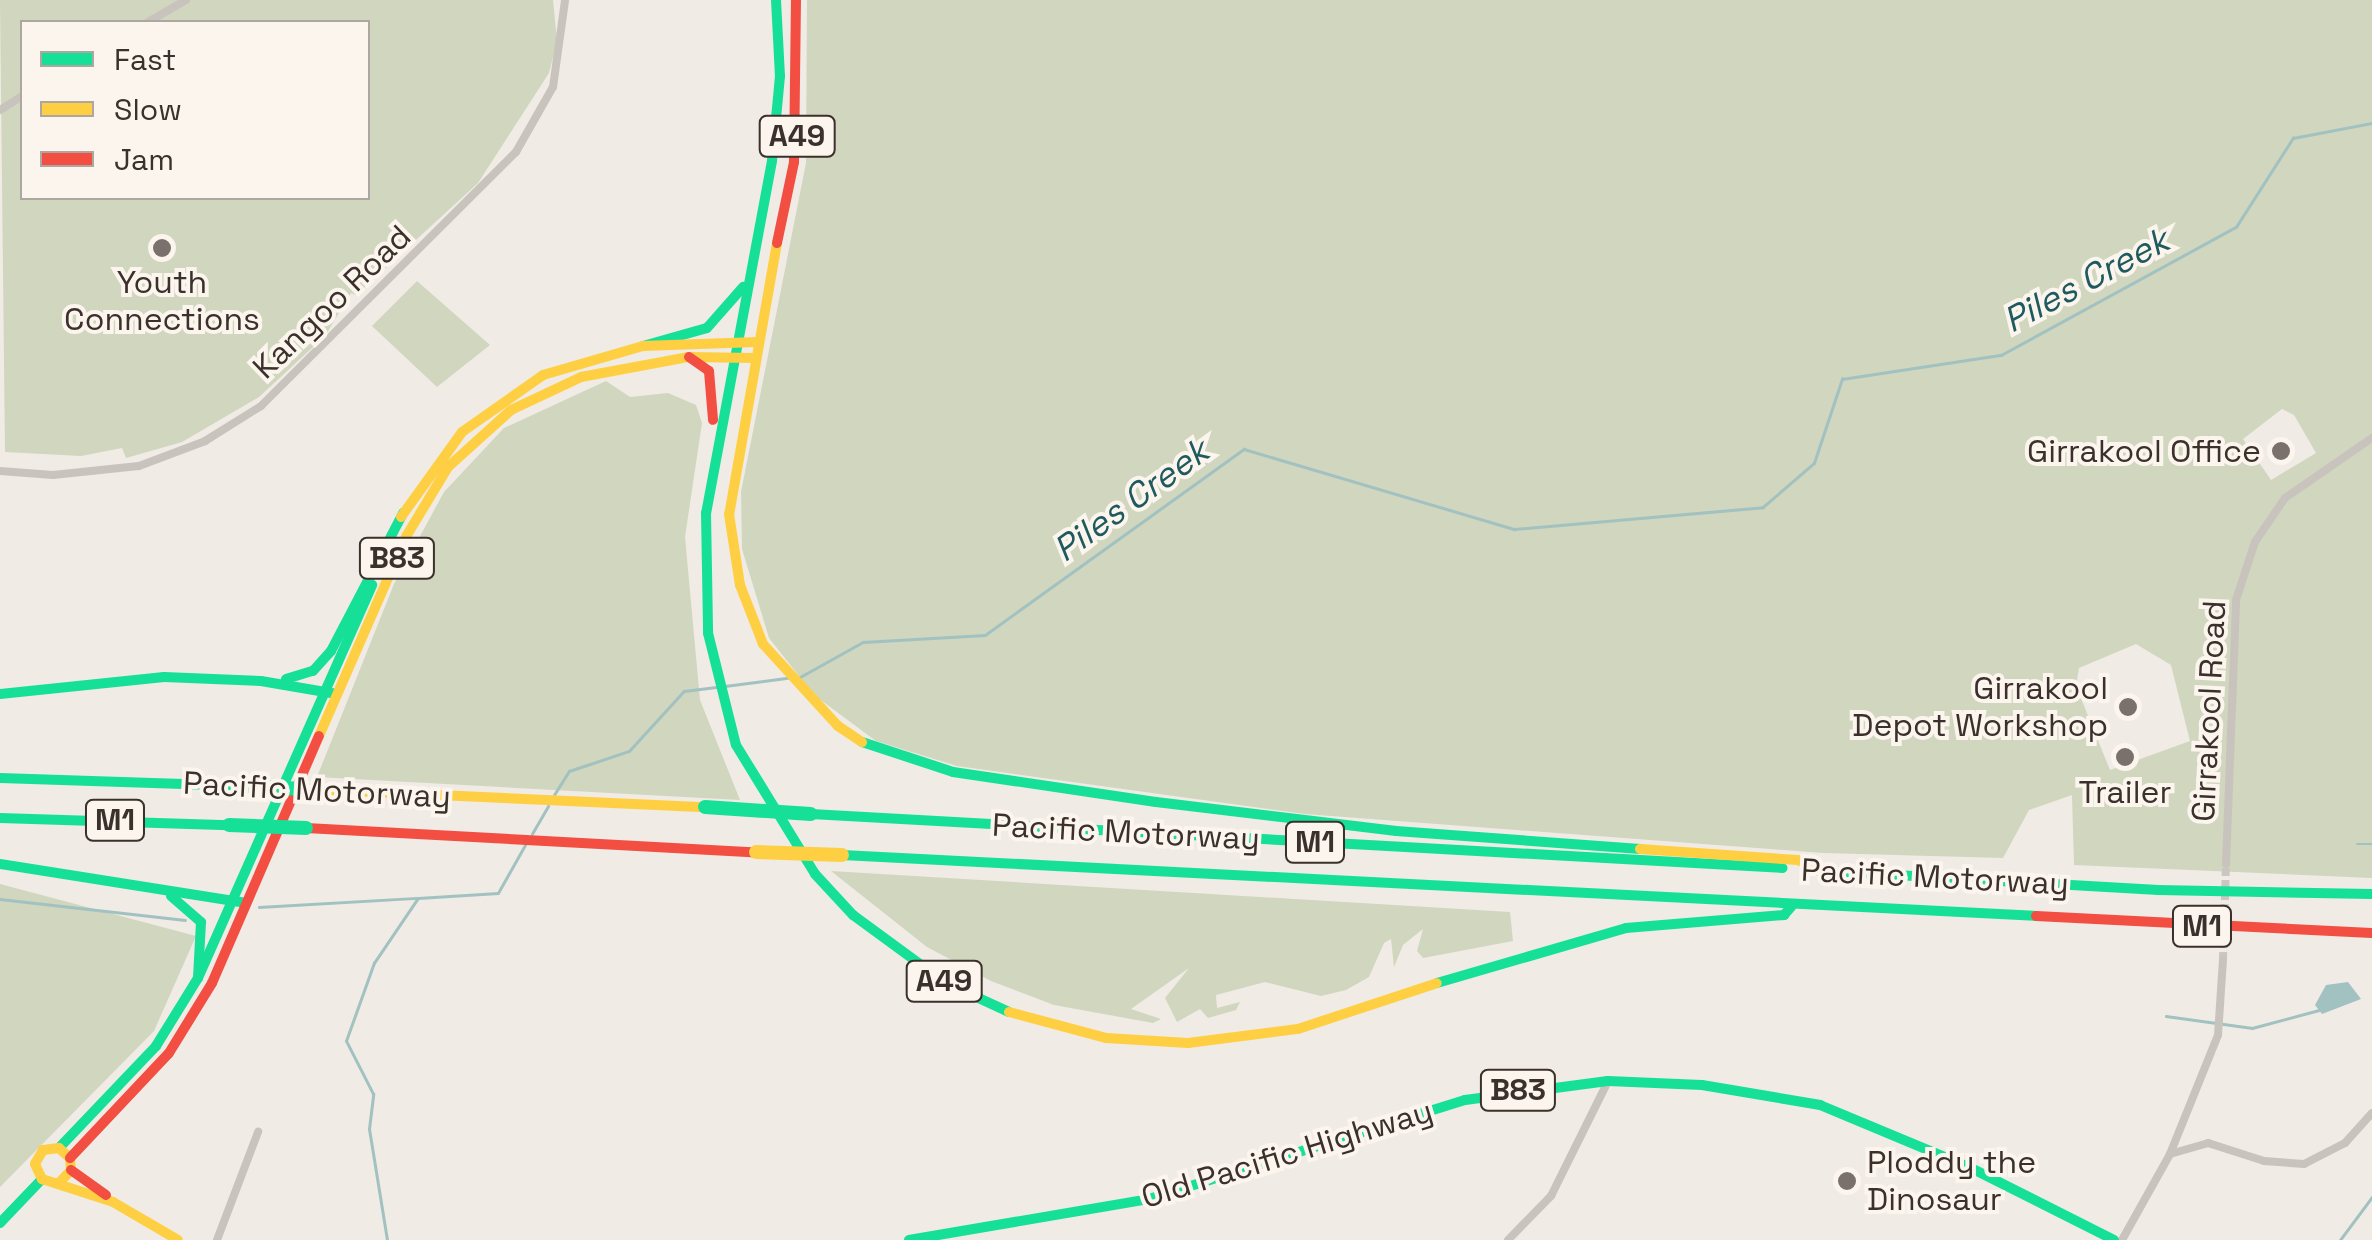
<!DOCTYPE html>
<html>
<head>
<meta charset="utf-8">
<style>
	body { margin:0 }
	#map { position:relative; width:2372px; height:1240px; overflow:hidden; background:#f0ebe5; font-family:"Space Grotesk",sans-serif }
	div>[style] { position:absolute }
	[style*='--x'] { left:calc(var(--x)*1px); top:calc(var(--y)*1px); width:calc(var(--w)*1px); rotate:calc(var(--a)*1deg) }
	.green>* { inset:0; background:#d1d6bf }
	.water>* { inset:0; background:#a1c2c1 }
	.stream>* { height:2.5px; margin:-1.25px; padding:0 1.25px; transform-origin:1.25px; border-radius:1.25px; background:#a1c2c1 }
	.street-tunnel>* { height:8px; margin-top:-4px; transform-origin:0; background:repeating-linear-gradient(90deg,#ccc6c0 0 8px,transparent 0 12px) }
	.street>* { height:8px; margin:-4px; padding:0 4px; transform-origin:4px; border-radius:4px; background:#c9c3be }
	.fast>* { height:10px; margin:-5px; padding:0 5px; transform-origin:5px; border-radius:5px; background:#16e098 }
	.slow>* { height:10px; margin:-5px; padding:0 5px; transform-origin:5px; border-radius:5px; background:#ffcf43 }
	.jam>* { height:10px; margin:-5px; padding:0 5px; transform-origin:5px; border-radius:5px; background:#f24e42 }
	.fast-bridge>* { height:14px; margin:-7px; padding:0 7px; transform-origin:7px; border-radius:7px; background:#16e098 }
	.slow-bridge>* { height:14px; margin:-7px; padding:0 7px; transform-origin:7px; border-radius:7px; background:#ffcf43 }
	.dots>* { width:28px; height:28px; translate:-50% -50%; box-sizing:border-box; border:5px solid #fbf5ee; border-radius:50% }
	span { translate:-50% -50%; white-space:nowrap; text-align:center; line-height:1.15; -webkit-text-stroke:8px #fbf5ee; paint-order:stroke }
	.shield-label span { padding:2px 8px; background:#fbf5ee; border:2px solid; border-radius:8px; -webkit-text-stroke-width:0 }
	.shield-label { font-size:30px; color:#3b302b; font-weight:700 }
	.poi-label { font-size:32px; color:#3b302b }
	.right { translate:-100% -50%; text-align:right }
	.left { translate:0 -50%; text-align:left }
	.street-label { font-size:32px; color:#3b302b }
	.water-label { font-size:35px; color:#1f5a5e; font-style:italic }
	.legend { position:absolute; left:20px; top:20px; width:350px; height:180px; box-sizing:border-box; background:#fbf5ee; border:2px solid #aea6a0; margin:0; padding:12px 18px; list-style:none; font-size:30px; color:#3b302b }
	.legend li { display:flex; align-items:center; gap:20px; height:50px }
	.legend b { width:50px; border:2px solid #aea6a0 }
</style>
</head>
<body>
<div id="map">
	<div class="green">
		<i style="clip-path:polygon(evenodd,0 0,553px 0,557px 41px,549px 73px,478px 183px,356px 295px,351px 293px,325px 336px,259px 397px,182px 442px,126px 458px,122px 448px,81px 456px,5px 452px,0 0,22px 22px,368px 22px,368px 198px,22px 198px,22px 22px)"></i>
		<i style="clip-path:polygon(evenodd,807px 0,2372px 0,2372px 878px,2074px 865px,2072px 795px,2029px 810px,2003px 858px,1823px 853px,1305px 814px,957px 766px,876px 741px,814px 695px,769px 638px,742px 549px,741px 492px,806px 163px,807px 0,2282px 409px,2294px 415px,2316px 453px,2271px 480px,2243px 439px,2282px 409px,807px 0,2136px 644px,2171px 665px,2190px 741px,2110px 770px,2076px 686px,2079px 668px,2136px 644px)"></i>
		<i style="clip-path:polygon(417px 281px,490px 345px,437px 387px,372px 326px)"></i>
		<i style="clip-path:polygon(606px 381px,630px 397px,668px 393px,696px 405px,702px 423px,685px 537px,700px 700px,740px 800px,317px 777px,394px 584px,444px 492px,504px 428px)"></i>
		<i style="clip-path:polygon(831px 871px,1510px 912px,1513px 941px,1423px 958px,1417px 951px,1423px 929px,1403px 945px,1394px 967px,1391px 939px,1384px 943px,1369px 977px,1346px 990px,1321px 996px,1265px 982px,1216px 995px,1217px 1008px,1240px 1002px,1236px 1010px,1208px 1018px,1200px 1009px,1177px 1022px,1165px 998px,1189px 968px,1131px 1009px,1161px 1019px,1153px 1023px,1054px 1005px,991px 981px,927px 947px)"></i>
		<i style="clip-path:polygon(0 884px,196px 936px,154px 1031px,0 1187px)"></i>
	</div>
	<div class="water">
		<i style="clip-path:polygon(2348px 982px,2361px 999px,2322px 1014px,2315px 1005px,2326px 985px)"></i>
	</div>
	<div class="stream">
		<i style="--x:800;--y:677;--w:72;--a:-29.1"></i>
		<i style="--x:863;--y:642;--w:122;--a:-3.3"></i>
		<i style="--x:985;--y:635;--w:319;--a:-35.7"></i>
		<i style="--x:1244;--y:449;--w:282;--a:16.5"></i>
		<i style="--x:1514;--y:529;--w:250;--a:-5"></i>
		<i style="--x:1763;--y:507;--w:67;--a:-40.8"></i>
		<i style="--x:1814;--y:463;--w:89;--a:-71.6"></i>
		<i style="--x:1842;--y:379;--w:161;--a:-8.6"></i>
		<i style="--x:2001;--y:355;--w:268;--a:-28.6"></i>
		<i style="--x:2236;--y:227;--w:106;--a:-57.4"></i>
		<i style="--x:2293;--y:138;--w:80;--a:-10.8"></i>
		<i style="--x:725;--y:686;--w:63;--a:-7.4"></i>
		<i style="--x:554;--y:795;--w:28;--a:-58"></i>
		<i style="--x:569;--y:771;--w:63;--a:-18.4"></i>
		<i style="--x:629;--y:751;--w:81;--a:-47.5"></i>
		<i style="--x:684;--y:691;--w:34;--a:-7"></i>
		<i style="--x:532;--y:834;--w:32;--a:-60"></i>
		<i style="--x:2357;--y:844;--w:15;--a:0"></i>
		<i style="--x:0;--y:899;--w:186;--a:6.5"></i>
		<i style="--x:259;--y:907;--w:158;--a:-3.3"></i>
		<i style="--x:2166;--y:1016;--w:87;--a:7.9"></i>
		<i style="--x:2252;--y:1028;--w:69;--a:-15"></i>
		<i style="--x:387;--y:1240;--w:112;--a:-99.2"></i>
		<i style="--x:369;--y:1129;--w:35;--a:-83"></i>
		<i style="--x:373;--y:1094;--w:59;--a:-117"></i>
		<i style="--x:346;--y:1041;--w:83;--a:-70.3"></i>
		<i style="--x:374;--y:963;--w:78;--a:-55.9"></i>
		<i style="--x:418;--y:898;--w:80;--a:-3.6"></i>
		<i style="--x:498;--y:893;--w:55;--a:-60.6"></i>
		<i style="--x:2340;--y:1240;--w:54;--a:-53.3"></i>
	</div>
	<div class="street-tunnel">
		<i style="--x:2223;--y:960;--w:96;--a:-88.2"></i>
	</div>
	<div class="street">
		<i style="--x:148;--y:22;--w:44;--a:-30.1"></i>
		<i style="--x:0;--y:110;--w:26;--a:-32"></i>
		<i style="--x:0;--y:471;--w:53;--a:4.3"></i>
		<i style="--x:53;--y:475;--w:86;--a:-6"></i>
		<i style="--x:139;--y:466;--w:71;--a:-20.7"></i>
		<i style="--x:205;--y:441;--w:66;--a:-32"></i>
		<i style="--x:261;--y:406;--w:360;--a:-44.9"></i>
		<i style="--x:516;--y:152;--w:75;--a:-60.4"></i>
		<i style="--x:553;--y:87;--w:88;--a:-82.1"></i>
		<i style="--x:2226;--y:864;--w:264;--a:-87.8"></i>
		<i style="--x:2236;--y:600;--w:61;--a:-71.9"></i>
		<i style="--x:2255;--y:542;--w:53;--a:-55.7"></i>
		<i style="--x:2285;--y:498;--w:106;--a:-34.6"></i>
		<i style="--x:2170;--y:1154;--w:40;--a:-16"></i>
		<i style="--x:2208;--y:1143;--w:59;--a:17.8"></i>
		<i style="--x:2264;--y:1161;--w:40;--a:4.3"></i>
		<i style="--x:2304;--y:1164;--w:46;--a:-27.1"></i>
		<i style="--x:2345;--y:1143;--w:40;--a:-48"></i>
		<i style="--x:217;--y:1240;--w:116;--a:-69.2"></i>
		<i style="--x:1508;--y:1240;--w:62;--a:-45.7"></i>
		<i style="--x:1551;--y:1196;--w:128;--a:-63.6"></i>
		<i style="--x:2122;--y:1240;--w:98;--a:-60.8"></i>
		<i style="--x:2170;--y:1154;--w:128;--a:-68"></i>
		<i style="--x:2218;--y:1035;--w:75;--a:-86.2"></i>
	</div>
	<div class="fast">
		<i style="--x:776;--y:0;--w:76;--a:87"></i>
		<i style="--x:780;--y:76;--w:85;--a:95.4"></i>
		<i style="--x:772;--y:161;--w:358;--a:100.6"></i>
		<i style="--x:706;--y:513;--w:120;--a:89"></i>
		<i style="--x:708;--y:633;--w:115;--a:76"></i>
		<i style="--x:736;--y:745;--w:151;--a:58.5"></i>
		<i style="--x:815;--y:874;--w:56;--a:47.2"></i>
		<i style="--x:853;--y:915;--w:115;--a:36.2"></i>
		<i style="--x:946;--y:983;--w:69;--a:24.7"></i>
		<i style="--x:643;--y:346;--w:66;--a:-15.7"></i>
		<i style="--x:707;--y:328;--w:55;--a:-48.7"></i>
		<i style="--x:286;--y:679;--w:28;--a:-17"></i>
		<i style="--x:313;--y:671;--w:27;--a:-48"></i>
		<i style="--x:331;--y:651;--w:156;--a:-62.4"></i>
		<i style="--x:0;--y:694;--w:165;--a:-5.9"></i>
		<i style="--x:164;--y:677;--w:97;--a:2.4"></i>
		<i style="--x:261;--y:681;--w:77;--a:9.7"></i>
		<i style="--x:862;--y:742;--w:96;--a:18.2"></i>
		<i style="--x:953;--y:772;--w:205;--a:8.4"></i>
		<i style="--x:1156;--y:802;--w:242;--a:6.9"></i>
		<i style="--x:1396;--y:831;--w:245;--a:4.2"></i>
		<i style="--x:0;--y:778;--w:237;--a:1.9"></i>
		<i style="--x:811;--y:814;--w:973;--a:3.18"></i>
		<i style="--x:0;--y:818;--w:229;--a:1.8"></i>
		<i style="--x:842;--y:855;--w:1196;--a:2.92"></i>
		<i style="--x:0;--y:864;--w:248;--a:9"></i>
		<i style="--x:1810;--y:870;--w:349;--a:3.3"></i>
		<i style="--x:2158;--y:890;--w:214;--a:1.1"></i>
		<i style="--x:171;--y:896;--w:40;--a:41"></i>
		<i style="--x:201;--y:922;--w:56;--a:93.1"></i>
		<i style="--x:1437;--y:983;--w:197;--a:-16.2"></i>
		<i style="--x:1626;--y:928;--w:159;--a:-4.7"></i>
		<i style="--x:1784;--y:915;--w:11;--a:-49"></i>
		<i style="--x:59;--y:1148;--w:141;--a:-46.4"></i>
		<i style="--x:156;--y:1046;--w:80;--a:-58.3"></i>
		<i style="--x:198;--y:978;--w:430;--a:-66.1"></i>
		<i style="--x:0;--y:1223;--w:61;--a:-46.3"></i>
		<i style="--x:909;--y:1240;--w:243;--a:-9.7"></i>
		<i style="--x:1149;--y:1199;--w:331;--a:-17.4"></i>
		<i style="--x:1465;--y:1100;--w:144;--a:-7.6"></i>
		<i style="--x:1608;--y:1081;--w:94;--a:2.4"></i>
		<i style="--x:1702;--y:1085;--w:120;--a:9.6"></i>
		<i style="--x:1820;--y:1105;--w:164;--a:22.6"></i>
		<i style="--x:1971;--y:1168;--w:160;--a:26.7"></i>
	</div>
	<div class="slow">
		<i style="--x:777;--y:243;--w:275;--a:100"></i>
		<i style="--x:729;--y:514;--w:72;--a:81.2"></i>
		<i style="--x:740;--y:585;--w:63;--a:68.7"></i>
		<i style="--x:763;--y:644;--w:111;--a:47.6"></i>
		<i style="--x:838;--y:726;--w:29;--a:34"></i>
		<i style="--x:401;--y:517;--w:105;--a:-54.3"></i>
		<i style="--x:462;--y:432;--w:99;--a:-35.1"></i>
		<i style="--x:543;--y:375;--w:104;--a:-16.2"></i>
		<i style="--x:643;--y:346;--w:114;--a:-2"></i>
		<i style="--x:319;--y:736;--w:219;--a:-66.4"></i>
		<i style="--x:407;--y:535;--w:79;--a:-58.9"></i>
		<i style="--x:448;--y:467;--w:85;--a:-42.1"></i>
		<i style="--x:511;--y:410;--w:77;--a:-25.2"></i>
		<i style="--x:581;--y:377;--w:110;--a:-10.5"></i>
		<i style="--x:689;--y:357;--w:65;--a:0.9"></i>
		<i style="--x:305;--y:789;--w:400;--a:2.6"></i>
		<i style="--x:1640;--y:849;--w:158;--a:4"></i>
		<i style="--x:1798;--y:860;--w:22;--a:27"></i>
		<i style="--x:1009;--y:1012;--w:100;--a:15"></i>
		<i style="--x:1106;--y:1038;--w:82;--a:3.5"></i>
		<i style="--x:1188;--y:1043;--w:111;--a:-7.3"></i>
		<i style="--x:1298;--y:1029;--w:146;--a:-18.3"></i>
		<i style="--x:60;--y:1182;--w:16;--a:-47"></i>
		<i style="--x:71;--y:1170;--w:12;--a:-95"></i>
		<i style="--x:70;--y:1158;--w:15;--a:-138"></i>
		<i style="--x:59;--y:1148;--w:16;--a:173"></i>
		<i style="--x:43;--y:1150;--w:16;--a:120"></i>
		<i style="--x:35;--y:1164;--w:17;--a:65"></i>
		<i style="--x:42;--y:1179;--w:75;--a:17.9"></i>
		<i style="--x:113;--y:1202;--w:75;--a:30.3"></i>
	</div>
	<div class="jam">
		<i style="--x:777;--y:243;--w:83;--a:-78.1"></i>
		<i style="--x:794;--y:162;--w:162;--a:-89.3"></i>
		<i style="--x:689;--y:357;--w:24;--a:35"></i>
		<i style="--x:709;--y:371;--w:49;--a:85.3"></i>
		<i style="--x:306;--y:828;--w:451;--a:3.1"></i>
		<i style="--x:2036;--y:916;--w:336;--a:2.9"></i>
		<i style="--x:70;--y:1158;--w:144;--a:-46.7"></i>
		<i style="--x:169;--y:1053;--w:82;--a:-58.4"></i>
		<i style="--x:212;--y:983;--w:269;--a:-66.6"></i>
		<i style="--x:71;--y:1170;--w:43;--a:35.5"></i>
	</div>
	<div class="fast-bridge">
		<i style="--x:237;--y:786;--w:68;--a:2.5"></i>
		<i style="--x:705;--y:807;--w:106;--a:3.8"></i>
		<i style="--x:229;--y:825;--w:77;--a:2.2"></i>
	</div>
	<div class="slow-bridge">
		<i style="--x:756;--y:852;--w:86;--a:2"></i>
	</div>
	<div class="dots">
		<i style="left:162px;top:248px;background:#7a716c"></i>
		<i style="left:2281px;top:451px;background:#7a716c"></i>
		<i style="left:2128px;top:707px;background:#7a716c"></i>
		<i style="left:2125px;top:757px;background:#7a716c"></i>
		<i style="left:1847px;top:1181px;background:#7a716c"></i>
	</div>
	<div class="shield-label">
		<span style="left:797px;top:136px">A49</span>
		<span style="left:397px;top:558px">B83</span>
		<span style="left:115px;top:820px">M1</span>
		<span style="left:1315px;top:842px">M1</span>
		<span style="left:2202px;top:926px">M1</span>
		<span style="left:944px;top:981px">A49</span>
		<span style="left:1518px;top:1090px">B83</span>
	</div>
	<div class="poi-label">
		<span style="left:162px;top:301px">Youth<br>Connections</span>
		<span class="right" style="left:2261px;top:451px">Girrakool Office</span>
		<span class="right" style="left:2108px;top:707px">Girrakool<br>Depot Workshop</span>
		<span style="left:2125px;top:792px">Trailer</span>
		<span class="left" style="left:1867px;top:1181px">Ploddy the<br>Dinosaur</span>
	</div>
	<div class="street-label">
		<span style="left:332px;top:302px;rotate:-44deg">Kangoo Road</span>
		<span style="left:2209px;top:711px;rotate:-87deg">Girrakool Road</span>
		<span style="left:317px;top:790px;rotate:3deg">Pacific Motorway</span>
		<span style="left:1126px;top:832px;rotate:3deg">Pacific Motorway</span>
		<span style="left:1935px;top:877px;rotate:3deg">Pacific Motorway</span>
		<span style="left:1287px;top:1154px;rotate:-17deg">Old Pacific Highway</span>
	</div>
	<div class="water-label">
		<span style="left:2086px;top:280px;rotate:-28deg">Piles Creek</span>
		<span style="left:1131px;top:500px;rotate:-36deg">Piles Creek</span>
	</div>
	<ul class="legend">
	<li><b style="height:12px;background:#16e098"></b>Fast</li>
	<li><b style="height:12px;background:#ffcf43"></b>Slow</li>
	<li><b style="height:12px;background:#f24e42"></b>Jam</li>
	</ul>
</div>
</body>
</html>
